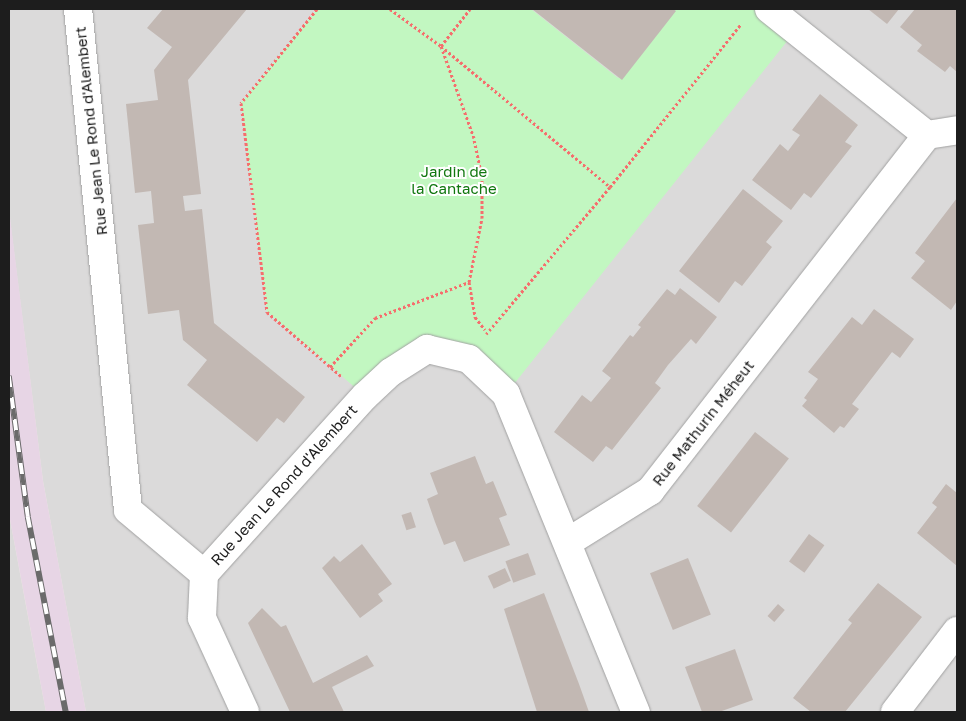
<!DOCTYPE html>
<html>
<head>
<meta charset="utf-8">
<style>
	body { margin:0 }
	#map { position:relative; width:966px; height:721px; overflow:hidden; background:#eee9e3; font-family:"Golos Text",sans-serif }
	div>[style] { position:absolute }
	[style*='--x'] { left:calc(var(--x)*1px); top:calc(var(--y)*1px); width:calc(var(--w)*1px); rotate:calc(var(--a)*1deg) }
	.residential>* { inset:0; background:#dbdada }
	.industrial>* { inset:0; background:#e7d5e5 }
	.park>* { inset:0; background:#c2f7c1 }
	.building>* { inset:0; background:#c2b8b3; transform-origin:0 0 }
	.path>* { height:3px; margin-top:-1.5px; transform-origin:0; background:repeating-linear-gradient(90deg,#f56e6d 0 2.5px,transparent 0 5px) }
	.roads { filter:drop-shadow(0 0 1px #a1a1a1) drop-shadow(0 0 1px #a1a1a1) }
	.street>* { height:28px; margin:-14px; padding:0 14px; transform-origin:14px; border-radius:14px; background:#fff }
	.rail>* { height:5.5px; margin-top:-2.75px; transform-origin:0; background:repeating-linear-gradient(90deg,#fff 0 11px,#6b6b6b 0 22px); box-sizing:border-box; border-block:1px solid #6b6b6b }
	span { translate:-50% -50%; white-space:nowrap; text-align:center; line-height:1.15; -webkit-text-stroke:4px #fff; paint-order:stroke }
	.street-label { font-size:15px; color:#1d1d1d }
	.park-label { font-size:15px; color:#10770f }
	.frame { position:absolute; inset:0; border:10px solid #1d1d1d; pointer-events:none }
</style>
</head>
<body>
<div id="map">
	<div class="residential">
		<i style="clip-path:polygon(9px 9px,957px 9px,957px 712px,86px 712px,43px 481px,9px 212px)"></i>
		<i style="clip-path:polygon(9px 514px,29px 622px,46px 712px,9px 712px)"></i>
	</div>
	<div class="industrial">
		<i style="clip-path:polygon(9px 209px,43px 481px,86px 712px,46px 712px,9px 514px)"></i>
	</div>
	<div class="park">
		<i style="clip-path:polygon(317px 9px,531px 9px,618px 78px,676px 9px,770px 9px,796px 30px,506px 394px,427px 349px,365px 396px,267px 312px,241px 103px)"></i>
	</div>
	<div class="building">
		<i style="clip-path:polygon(163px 9px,247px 9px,188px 80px,201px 194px,183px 196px,185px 211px,202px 209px,214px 323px,305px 397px,284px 423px,277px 418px,257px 442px,187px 385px,207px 360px,183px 340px,179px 310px,148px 314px,138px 225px,154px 223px,151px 191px,135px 193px,126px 104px,158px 100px,154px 70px,172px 47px,147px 28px)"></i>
		<i style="clip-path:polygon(532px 9px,673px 9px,676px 11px,622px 80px)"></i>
		<i style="clip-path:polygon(868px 9px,899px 9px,887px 24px)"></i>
		<i style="clip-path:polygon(915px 9px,957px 9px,957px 72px,950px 66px,945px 72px,917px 51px,922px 45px,900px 27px)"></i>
		<i style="clip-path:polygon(820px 94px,858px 125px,845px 142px,852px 146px,811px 198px,804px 193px,791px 210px,752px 180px,780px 144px,788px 151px,800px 135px,792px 130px)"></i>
		<i style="clip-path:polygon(743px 189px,783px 221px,766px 242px,772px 247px,753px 272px,742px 286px,735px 281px,719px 303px,679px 271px)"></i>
		<i style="clip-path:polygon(957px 198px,957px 301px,951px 310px,911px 278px,925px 261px,915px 253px)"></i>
		<i style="clip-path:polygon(680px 288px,717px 317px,696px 344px,691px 339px,668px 365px,655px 383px,661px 388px,612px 450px,606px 446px,593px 462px,554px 432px,582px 395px,591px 402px,611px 378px,602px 371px,630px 335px,633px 337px,641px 327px,638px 325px,667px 289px,675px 295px)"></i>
		<i style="clip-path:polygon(874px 309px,914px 339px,900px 358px,892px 352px,852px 404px,859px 409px,844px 428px,840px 426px,834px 433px,802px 406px,807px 400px,804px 398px,818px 379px,808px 372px,852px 317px,862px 325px)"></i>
		<i style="left:755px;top:432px;width:43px;height:94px;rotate:38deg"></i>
		<i style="clip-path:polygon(475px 456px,486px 484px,493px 481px,507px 515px,499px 518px,510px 545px,464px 562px,455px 541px,444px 545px,435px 522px,427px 499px,438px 494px,430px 473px)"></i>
		<i style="clip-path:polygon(946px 484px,957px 493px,957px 566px,917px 533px,937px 507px,932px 503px)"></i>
		<i style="left:411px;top:512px;width:16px;height:10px;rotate:72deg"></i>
		<i style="left:809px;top:534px;width:19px;height:34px;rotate:36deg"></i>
		<i style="clip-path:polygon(362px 544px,392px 584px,378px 594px,383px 601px,360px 618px,322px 568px,334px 556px,340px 562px)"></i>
		<i style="left:528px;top:553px;width:23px;height:24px;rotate:70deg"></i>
		<i style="left:688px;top:558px;width:61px;height:41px;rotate:68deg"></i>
		<i style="left:505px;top:568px;width:14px;height:19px;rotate:65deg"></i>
		<i style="clip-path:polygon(878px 583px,922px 617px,845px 712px,811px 712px,793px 698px,852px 623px,848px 620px)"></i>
		<i style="clip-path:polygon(544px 593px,579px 684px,589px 712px,537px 712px,504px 609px)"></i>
		<i style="left:778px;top:604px;width:9px;height:16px;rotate:41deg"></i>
		<i style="clip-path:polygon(262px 608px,281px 627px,286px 625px,313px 683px,367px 655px,374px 666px,332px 687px,344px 712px,290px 712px,248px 623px)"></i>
		<i style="clip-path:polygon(735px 649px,753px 700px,719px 712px,702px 712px,685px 667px)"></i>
	</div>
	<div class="path">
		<i style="--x:317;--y:9;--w:121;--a:129"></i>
		<i style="--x:241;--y:103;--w:211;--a:82.9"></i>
		<i style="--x:267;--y:312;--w:98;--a:40.9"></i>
		<i style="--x:390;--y:9;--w:63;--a:36"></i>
		<i style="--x:441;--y:46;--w:220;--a:39.8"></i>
		<i style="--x:610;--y:187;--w:192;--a:130.1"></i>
		<i style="--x:610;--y:187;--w:209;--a:-51.2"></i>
		<i style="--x:469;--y:282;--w:36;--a:80"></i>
		<i style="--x:475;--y:317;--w:16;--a:52"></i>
		<i style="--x:330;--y:367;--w:67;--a:-47.4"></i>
		<i style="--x:375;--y:318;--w:101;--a:-21"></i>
		<i style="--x:469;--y:282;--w:65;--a:-78.5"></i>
		<i style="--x:482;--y:218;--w:41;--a:-90"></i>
		<i style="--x:482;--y:177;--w:40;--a:-102"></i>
		<i style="--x:474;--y:138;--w:98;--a:-109.7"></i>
		<i style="--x:441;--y:46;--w:47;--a:-51.9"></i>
	</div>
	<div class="roads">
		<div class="street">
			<i style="--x:78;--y:9;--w:503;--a:84.3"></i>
			<i style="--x:128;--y:510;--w:99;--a:40.1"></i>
			<i style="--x:204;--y:574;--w:240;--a:-47.9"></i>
			<i style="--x:365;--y:396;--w:35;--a:-43"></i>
			<i style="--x:391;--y:372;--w:43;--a:-32.6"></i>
			<i style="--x:427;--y:349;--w:43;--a:13.4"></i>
			<i style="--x:469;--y:359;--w:51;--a:43.4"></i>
			<i style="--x:506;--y:394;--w:344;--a:67.8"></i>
			<i style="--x:769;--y:9;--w:202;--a:38.6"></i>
			<i style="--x:927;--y:135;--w:30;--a:-9"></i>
			<i style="--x:568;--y:542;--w:97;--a:-31.9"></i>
			<i style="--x:650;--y:491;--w:451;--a:-52.1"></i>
			<i style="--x:204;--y:574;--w:44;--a:92.6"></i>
			<i style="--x:202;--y:618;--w:103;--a:65.4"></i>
			<i style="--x:895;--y:712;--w:102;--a:-52.6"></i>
		</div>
	</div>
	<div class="rail">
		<i style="--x:9;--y:376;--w:142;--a:82.3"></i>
		<i style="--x:28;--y:517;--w:199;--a:79"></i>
	</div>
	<div class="street-label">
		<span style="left:91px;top:131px;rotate:-96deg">Rue Jean Le Rond d'Alembert</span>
		<span style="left:703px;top:423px;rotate:-52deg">Rue Mathurin Méheut</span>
		<span style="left:284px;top:485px;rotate:-48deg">Rue Jean Le Rond d'Alembert</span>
	</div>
	<div class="park-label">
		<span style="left:454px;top:180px">Jardin de<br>la Cantache</span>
	</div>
	<div class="frame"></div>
</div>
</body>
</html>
